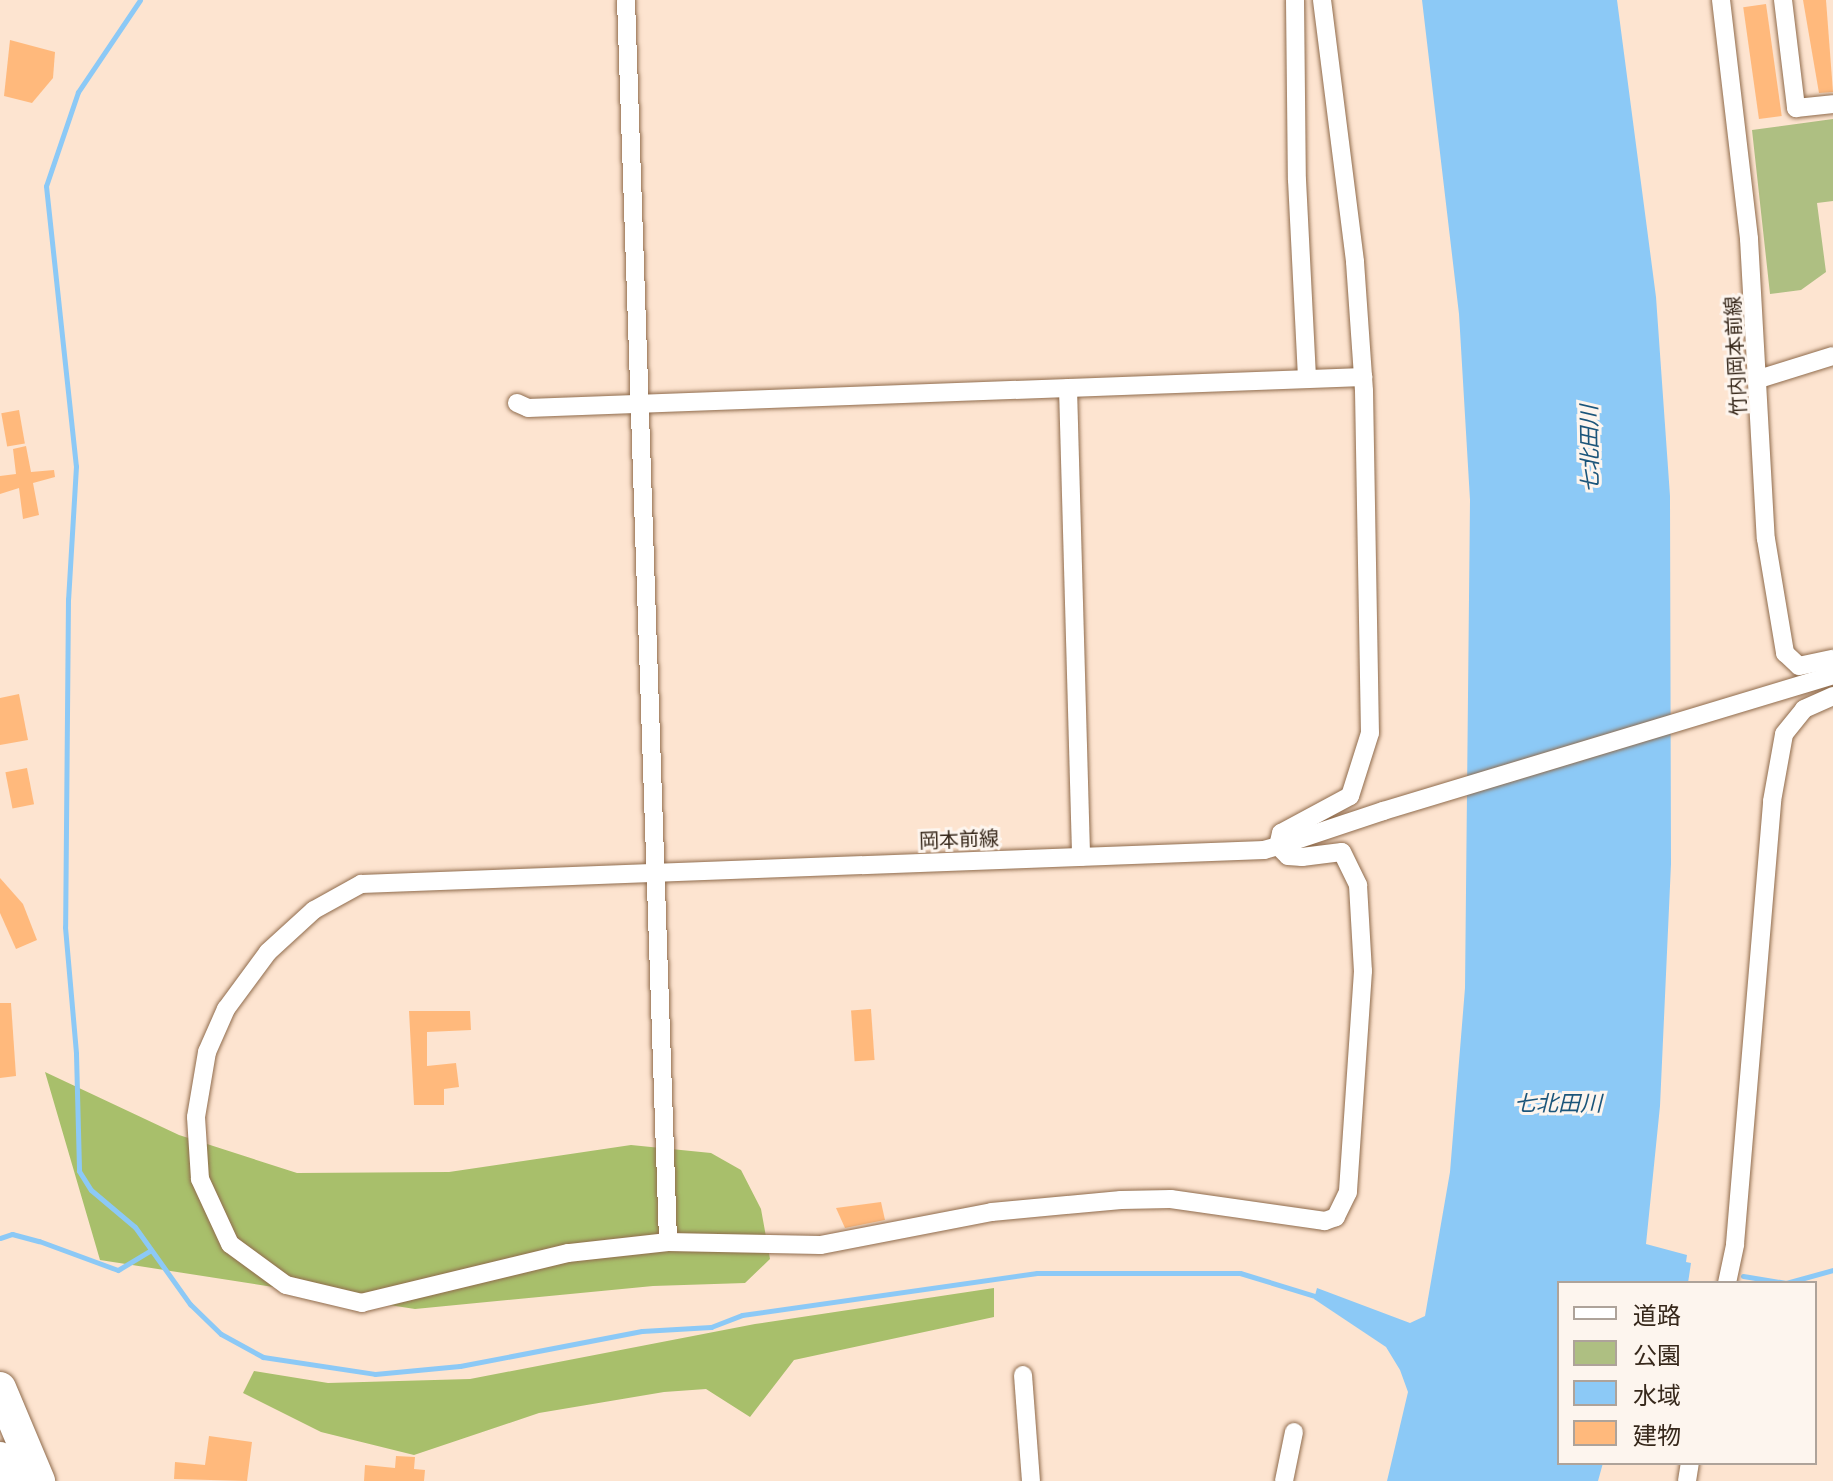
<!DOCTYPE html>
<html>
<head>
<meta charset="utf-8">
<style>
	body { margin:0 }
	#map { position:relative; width:1833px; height:1481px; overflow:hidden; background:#fde4d0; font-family:Lora,"Noto Sans JP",serif }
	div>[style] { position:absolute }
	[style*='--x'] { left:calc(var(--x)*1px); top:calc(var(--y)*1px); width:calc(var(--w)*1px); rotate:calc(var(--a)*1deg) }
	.green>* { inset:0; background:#aebf82 }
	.forest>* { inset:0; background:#a8bf6b }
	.water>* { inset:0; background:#8cc9f6 }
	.stream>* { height:5px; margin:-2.5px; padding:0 2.5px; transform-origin:2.5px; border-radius:2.5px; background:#8cc9f6 }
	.building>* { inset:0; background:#ffb97c; transform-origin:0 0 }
	.roads { filter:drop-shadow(0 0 2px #8f6b4c) drop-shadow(0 0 2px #8f6b4c) }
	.street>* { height:18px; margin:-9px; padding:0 9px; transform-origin:9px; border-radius:9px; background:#fff }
	.highway>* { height:32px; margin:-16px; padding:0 16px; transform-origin:16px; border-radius:16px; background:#fff }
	span { translate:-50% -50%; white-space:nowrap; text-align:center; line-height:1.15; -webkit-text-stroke:6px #fdf5ee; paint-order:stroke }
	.street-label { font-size:20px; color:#37281b }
	.water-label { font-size:22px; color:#1b557a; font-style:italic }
	.legend { position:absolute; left:1557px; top:1281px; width:260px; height:184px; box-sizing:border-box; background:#fdf5ee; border:2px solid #aea39a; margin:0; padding:10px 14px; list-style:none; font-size:24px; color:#37281b }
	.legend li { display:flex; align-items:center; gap:16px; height:40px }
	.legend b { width:40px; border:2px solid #aea39a }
</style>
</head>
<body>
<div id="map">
	<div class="green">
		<i style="clip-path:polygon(1833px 119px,1833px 201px,1817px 203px,1826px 272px,1801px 290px,1770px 294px,1752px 130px)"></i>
	</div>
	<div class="forest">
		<i style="clip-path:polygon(45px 1072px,179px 1135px,297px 1173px,449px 1172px,631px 1145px,711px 1153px,741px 1170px,761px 1209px,770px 1259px,745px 1283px,653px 1286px,415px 1309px,100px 1260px)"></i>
		<i style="clip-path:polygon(994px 1288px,994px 1317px,794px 1360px,750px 1417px,706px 1389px,664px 1392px,539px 1413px,414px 1455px,321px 1432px,243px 1393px,254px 1371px,328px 1383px,470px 1379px,755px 1324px)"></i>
	</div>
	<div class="water">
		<i style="clip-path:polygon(1422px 0,1617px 0,1656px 297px,1670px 496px,1671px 864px,1660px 1106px,1646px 1244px,1687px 1255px,1686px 1262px,1691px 1263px,1688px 1283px,1559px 1283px,1559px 1463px,1603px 1463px,1598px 1481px,1387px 1481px,1408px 1392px,1400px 1370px,1386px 1347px,1314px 1299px,1317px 1288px,1410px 1323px,1425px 1316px,1450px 1172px,1465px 988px,1470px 500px,1459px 314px)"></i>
	</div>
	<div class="stream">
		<i style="--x:140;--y:0;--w:111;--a:124"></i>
		<i style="--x:78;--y:92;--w:99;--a:108.8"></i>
		<i style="--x:46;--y:186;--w:282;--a:83.9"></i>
		<i style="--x:76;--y:466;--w:133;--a:93.4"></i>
		<i style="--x:68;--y:599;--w:328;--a:90.5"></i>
		<i style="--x:65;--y:927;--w:127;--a:85"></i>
		<i style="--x:76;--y:1054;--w:117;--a:88.5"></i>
		<i style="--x:79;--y:1171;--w:22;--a:58"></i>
		<i style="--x:91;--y:1190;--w:57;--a:40.1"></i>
		<i style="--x:135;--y:1227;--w:95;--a:54.5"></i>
		<i style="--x:190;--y:1304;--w:43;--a:44.1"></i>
		<i style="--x:221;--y:1334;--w:48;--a:28.7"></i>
		<i style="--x:263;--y:1357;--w:113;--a:8.6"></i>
		<i style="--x:375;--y:1374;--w:85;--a:-5.4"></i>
		<i style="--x:460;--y:1366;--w:185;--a:-10.9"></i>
		<i style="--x:642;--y:1331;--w:69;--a:-3.3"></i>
		<i style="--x:711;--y:1327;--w:33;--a:-21"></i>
		<i style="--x:742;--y:1315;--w:298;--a:-8.1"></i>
		<i style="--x:1037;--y:1273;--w:203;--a:0"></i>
		<i style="--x:1240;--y:1273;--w:82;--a:17.1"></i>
		<i style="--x:0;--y:1238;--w:13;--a:-18"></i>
		<i style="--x:12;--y:1234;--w:28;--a:15"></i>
		<i style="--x:39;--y:1241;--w:84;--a:20.2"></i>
		<i style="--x:118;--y:1270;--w:37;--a:-31"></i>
		<i style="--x:1743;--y:1276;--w:44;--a:9.2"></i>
		<i style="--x:1786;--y:1283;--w:49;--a:-15.5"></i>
	</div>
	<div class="building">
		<i style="clip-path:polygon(1803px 0,1826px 0,1833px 92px,1819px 93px)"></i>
		<i style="left:1766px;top:4px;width:113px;height:23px;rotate:82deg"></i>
		<i style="clip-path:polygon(10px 40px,55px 52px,53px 78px,32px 103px,4px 96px)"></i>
		<i style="left:19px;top:410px;width:34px;height:18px;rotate:80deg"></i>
		<i style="clip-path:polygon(26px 446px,31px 472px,54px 470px,55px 477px,33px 483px,39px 515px,23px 519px,19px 488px,0 494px,0 476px,16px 474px,13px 449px)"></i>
		<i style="clip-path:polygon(19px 694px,28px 740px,0 745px,0 698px)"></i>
		<i style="left:27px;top:768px;width:37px;height:22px;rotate:79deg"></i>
		<i style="clip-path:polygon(0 878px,23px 904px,37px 940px,16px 949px,0 913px)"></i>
		<i style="clip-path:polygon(0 1003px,11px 1003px,16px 1076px,0 1078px)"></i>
		<i style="left:871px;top:1009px;width:51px;height:20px;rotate:86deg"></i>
		<i style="clip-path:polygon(409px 1011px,470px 1011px,471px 1030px,427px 1032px,427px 1066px,456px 1063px,459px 1087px,444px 1089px,444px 1105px,414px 1105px)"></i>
		<i style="clip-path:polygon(881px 1202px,885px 1220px,845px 1228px,836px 1208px)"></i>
		<i style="clip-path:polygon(209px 1436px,252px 1442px,247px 1481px,174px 1479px,175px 1462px,205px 1465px)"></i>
		<i style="clip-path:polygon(396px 1456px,415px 1457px,414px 1469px,425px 1470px,424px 1481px,364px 1481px,365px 1465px,395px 1468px)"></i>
	</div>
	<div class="roads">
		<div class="street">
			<i style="--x:626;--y:0;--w:1243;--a:88.06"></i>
			<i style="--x:1295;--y:0;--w:180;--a:89.4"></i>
			<i style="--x:1297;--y:180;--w:199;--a:87.1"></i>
			<i style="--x:1322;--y:0;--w:264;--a:82.8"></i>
			<i style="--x:1355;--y:262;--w:129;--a:86"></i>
			<i style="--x:1364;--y:391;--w:342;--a:89"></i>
			<i style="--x:1370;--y:733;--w:66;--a:107.6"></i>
			<i style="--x:1350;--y:796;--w:78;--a:151.8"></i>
			<i style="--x:1281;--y:833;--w:13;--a:103"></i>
			<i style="--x:1278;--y:846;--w:14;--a:45"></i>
			<i style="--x:1288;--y:856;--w:14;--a:4"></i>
			<i style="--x:1302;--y:857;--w:40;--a:-7.1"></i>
			<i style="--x:1342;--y:852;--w:37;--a:64"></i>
			<i style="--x:1358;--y:885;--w:86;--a:86.7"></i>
			<i style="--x:1363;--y:971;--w:222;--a:93.9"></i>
			<i style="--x:1348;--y:1192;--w:28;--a:116"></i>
			<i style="--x:1336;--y:1217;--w:12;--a:160"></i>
			<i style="--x:1325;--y:1221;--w:156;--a:-171.9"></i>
			<i style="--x:1171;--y:1199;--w:50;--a:178.9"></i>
			<i style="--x:1121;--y:1200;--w:130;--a:174.7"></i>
			<i style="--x:992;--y:1212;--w:175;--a:169.1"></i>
			<i style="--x:820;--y:1245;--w:152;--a:-178.9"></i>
			<i style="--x:668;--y:1242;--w:101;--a:173.7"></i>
			<i style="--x:568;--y:1253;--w:212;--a:166.4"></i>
			<i style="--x:362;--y:1303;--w:78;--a:-166.7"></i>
			<i style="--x:286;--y:1285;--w:69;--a:-143.8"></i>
			<i style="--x:230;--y:1244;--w:72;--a:-114.8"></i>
			<i style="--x:200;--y:1179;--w:62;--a:-93.7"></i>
			<i style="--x:196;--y:1117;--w:66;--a:-80.4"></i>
			<i style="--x:207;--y:1052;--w:47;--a:-66.2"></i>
			<i style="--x:226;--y:1009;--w:71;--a:-53.6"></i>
			<i style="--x:268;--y:952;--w:62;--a:-42.4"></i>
			<i style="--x:314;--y:910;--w:54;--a:-29"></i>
			<i style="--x:361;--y:884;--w:904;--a:-2.16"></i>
			<i style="--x:1264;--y:850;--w:15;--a:-16"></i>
			<i style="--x:1278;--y:846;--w:111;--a:-18.4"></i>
			<i style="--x:1383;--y:811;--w:470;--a:-16.8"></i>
			<i style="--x:1721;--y:0;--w:241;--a:83.3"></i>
			<i style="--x:1749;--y:239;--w:300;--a:86.8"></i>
			<i style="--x:1766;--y:539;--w:116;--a:80.5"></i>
			<i style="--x:1785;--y:653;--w:19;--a:43"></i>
			<i style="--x:1799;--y:666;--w:35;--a:-12"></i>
			<i style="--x:1783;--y:0;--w:109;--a:83.1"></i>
			<i style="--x:1796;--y:108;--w:37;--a:-6"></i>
			<i style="--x:1759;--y:379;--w:77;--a:-17.3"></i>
			<i style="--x:1068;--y:388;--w:469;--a:88.4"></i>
			<i style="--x:517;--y:403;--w:12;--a:24"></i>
			<i style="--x:528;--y:408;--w:836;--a:-2.13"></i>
			<i style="--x:1727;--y:1283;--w:40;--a:-78"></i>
			<i style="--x:1735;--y:1244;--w:445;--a:-85.2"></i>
			<i style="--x:1772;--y:801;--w:68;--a:-79.8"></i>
			<i style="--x:1784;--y:734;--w:32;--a:-51"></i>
			<i style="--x:1804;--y:709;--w:32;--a:-24"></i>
			<i style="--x:1023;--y:1375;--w:106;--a:85.7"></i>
			<i style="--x:1284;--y:1481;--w:50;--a:-78.5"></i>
			<i style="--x:1687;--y:1481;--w:18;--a:-81"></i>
		</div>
		<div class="highway">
			<i style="--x:0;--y:1388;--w:101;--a:67.2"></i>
			<i style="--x:0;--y:1458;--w:25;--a:69"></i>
		</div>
	</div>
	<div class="street-label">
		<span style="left:1735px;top:356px;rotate:-93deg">竹内岡本前線</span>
		<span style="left:959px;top:839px;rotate:-2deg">岡本前線</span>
	</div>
	<div class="water-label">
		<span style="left:1590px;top:449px;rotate:-91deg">七北田川</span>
		<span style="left:1558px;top:1104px">七北田川</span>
	</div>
	<ul class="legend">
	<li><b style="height:10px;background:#fff"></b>道路</li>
	<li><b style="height:22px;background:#aebf82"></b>公園</li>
	<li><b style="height:22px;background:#8cc9f6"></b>水域</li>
	<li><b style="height:22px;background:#ffb97c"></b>建物</li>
	</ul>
</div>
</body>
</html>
